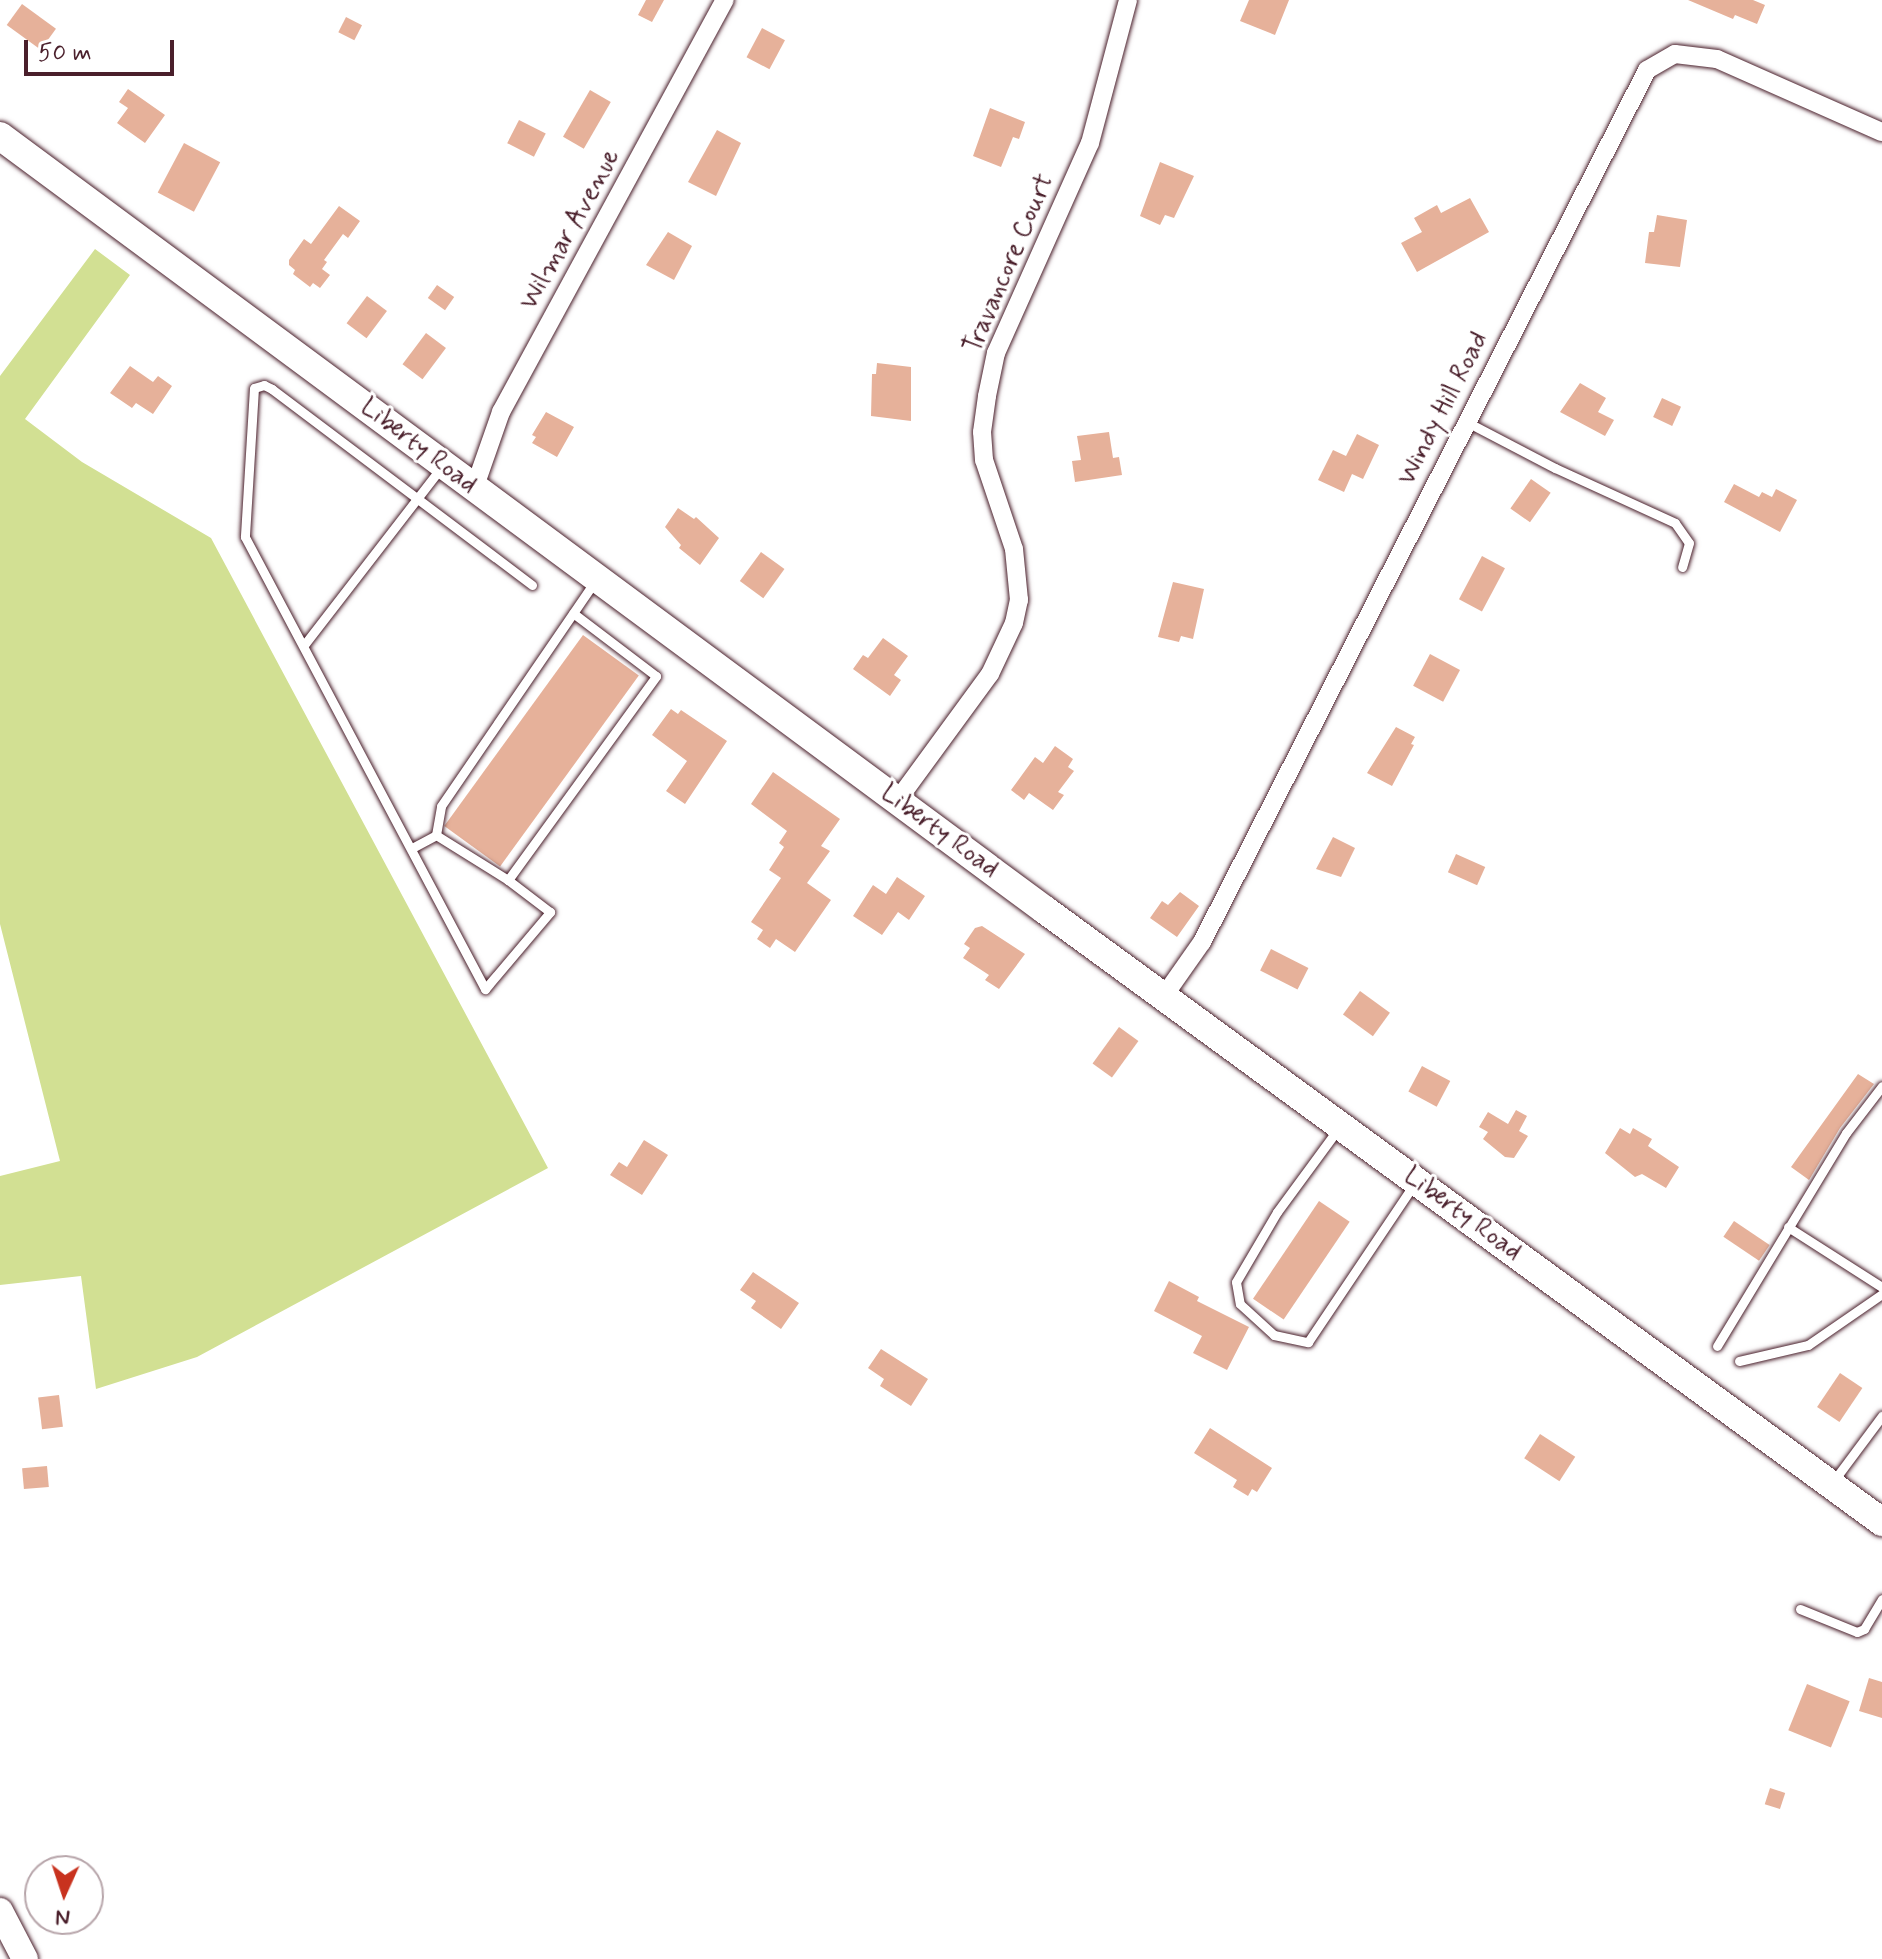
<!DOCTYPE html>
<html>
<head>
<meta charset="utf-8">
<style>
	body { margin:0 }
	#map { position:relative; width:1882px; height:1959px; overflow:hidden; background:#fff; font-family:Mynerve,sans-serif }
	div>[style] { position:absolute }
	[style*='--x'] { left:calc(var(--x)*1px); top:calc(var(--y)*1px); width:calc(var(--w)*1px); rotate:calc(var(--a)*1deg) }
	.green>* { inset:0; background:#d2e093 }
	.building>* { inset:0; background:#e6b19a; transform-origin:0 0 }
	.roads { filter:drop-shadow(0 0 2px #4a1f2b) drop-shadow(0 0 2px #4a1f2b) }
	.lane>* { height:9px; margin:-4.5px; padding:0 4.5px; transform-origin:4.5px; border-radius:4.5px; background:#fff }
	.street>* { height:18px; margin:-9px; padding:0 9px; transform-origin:9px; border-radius:9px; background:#fff }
	.secondary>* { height:26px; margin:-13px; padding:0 13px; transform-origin:13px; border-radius:13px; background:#fff }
	.primary>* { height:28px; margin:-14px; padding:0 14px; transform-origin:14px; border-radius:14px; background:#fff }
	span { translate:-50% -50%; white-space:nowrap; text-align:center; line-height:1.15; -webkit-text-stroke:6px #fff; paint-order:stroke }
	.street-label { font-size:26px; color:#4a1f2b }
	.north { position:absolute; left:24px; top:1855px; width:80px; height:80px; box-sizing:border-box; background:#fff; border:2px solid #b7a5aa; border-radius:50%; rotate:183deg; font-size:22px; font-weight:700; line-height:32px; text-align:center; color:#4a1f2b }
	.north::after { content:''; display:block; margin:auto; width:28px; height:36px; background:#c8321e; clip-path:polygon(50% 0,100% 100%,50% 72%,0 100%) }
	.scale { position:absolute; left:24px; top:40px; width:150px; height:36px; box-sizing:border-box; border:4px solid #4a1f2b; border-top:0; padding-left:10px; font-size:24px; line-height:28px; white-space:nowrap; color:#4a1f2b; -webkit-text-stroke:6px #fff; paint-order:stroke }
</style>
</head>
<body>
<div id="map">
	<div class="green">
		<i style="clip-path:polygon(95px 249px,130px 275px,25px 419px,82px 462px,211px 538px,548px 1168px,197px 1357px,96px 1389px,81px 1276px,0 1285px,0 1176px,60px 1161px,0 924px,0 376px)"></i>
	</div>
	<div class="building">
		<i style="clip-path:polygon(646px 0,664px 0,652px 22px,638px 15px)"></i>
		<i style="clip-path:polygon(1249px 0,1289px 0,1275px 35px,1240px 21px)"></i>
		<i style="clip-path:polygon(1688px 0,1753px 0,1765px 5px,1757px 24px,1735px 15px,1733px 19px)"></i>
		<i style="left:22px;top:4px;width:42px;height:26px;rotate:36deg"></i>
		<i style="left:346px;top:17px;width:18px;height:17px;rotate:27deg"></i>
		<i style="left:762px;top:28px;width:26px;height:33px;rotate:28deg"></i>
		<i style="clip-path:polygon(128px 89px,165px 115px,145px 143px,117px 123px,128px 108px,119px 102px)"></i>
		<i style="left:590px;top:90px;width:24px;height:54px;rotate:30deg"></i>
		<i style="clip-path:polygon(990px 108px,1025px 122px,1019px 139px,1013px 137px,1001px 167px,973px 156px)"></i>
		<i style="left:519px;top:120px;width:30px;height:26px;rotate:27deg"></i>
		<i style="clip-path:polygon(717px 130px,741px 143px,716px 196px,688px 182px)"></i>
		<i style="left:184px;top:143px;width:41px;height:56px;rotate:28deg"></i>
		<i style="clip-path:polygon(1160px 162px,1194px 176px,1174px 218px,1165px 215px,1160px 225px,1140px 216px)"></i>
		<i style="clip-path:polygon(1470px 198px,1489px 232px,1417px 272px,1401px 243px,1422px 232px,1414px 218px,1437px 205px,1441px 213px)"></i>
		<i style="clip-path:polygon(339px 206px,360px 221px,348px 238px,343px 234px,324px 260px,327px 262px,322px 269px,330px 275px,320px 288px,313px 283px,310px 287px,293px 274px,295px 270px,289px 265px,289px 260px,304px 239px,311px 244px)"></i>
		<i style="clip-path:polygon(1657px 215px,1687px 220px,1680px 267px,1645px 263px,1649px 232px,1654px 232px)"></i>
		<i style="clip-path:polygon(668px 232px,692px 246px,674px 280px,646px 265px)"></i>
		<i style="left:437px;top:285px;width:21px;height:16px;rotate:35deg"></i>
		<i style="left:367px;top:296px;width:25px;height:34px;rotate:37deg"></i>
		<i style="left:426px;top:333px;width:25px;height:39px;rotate:37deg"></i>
		<i style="clip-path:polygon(877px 363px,911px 367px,911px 421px,871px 416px,872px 374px,876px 374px)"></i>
		<i style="clip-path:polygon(130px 366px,153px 382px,158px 376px,172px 386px,153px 414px,136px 403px,132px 408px,110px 393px)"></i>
		<i style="clip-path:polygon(1580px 383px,1606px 398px,1598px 412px,1614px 420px,1605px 436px,1560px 412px)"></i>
		<i style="left:1662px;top:398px;width:21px;height:21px;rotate:25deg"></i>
		<i style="clip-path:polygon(546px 412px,574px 427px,557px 457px,532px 443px,536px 437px,532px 435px)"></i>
		<i style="clip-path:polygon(1109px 432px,1113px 458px,1119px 457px,1122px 475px,1075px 482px,1072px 461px,1081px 460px,1077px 436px)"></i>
		<i style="clip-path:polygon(1357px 434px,1379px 445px,1363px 479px,1352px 474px,1344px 492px,1318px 480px,1333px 450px,1346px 456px)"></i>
		<i style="left:1531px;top:479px;width:24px;height:36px;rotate:35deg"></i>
		<i style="clip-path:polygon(1734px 484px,1759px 497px,1762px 492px,1772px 497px,1776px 489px,1797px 500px,1780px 532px,1724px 502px)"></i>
		<i style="clip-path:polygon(678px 508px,694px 519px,696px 517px,719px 538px,700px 565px,679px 548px,681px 545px,665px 527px)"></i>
		<i style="left:761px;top:552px;width:29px;height:36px;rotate:36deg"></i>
		<i style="left:1482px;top:556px;width:26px;height:49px;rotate:28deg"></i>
		<i style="clip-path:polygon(1173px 582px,1204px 589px,1193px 639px,1181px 636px,1179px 642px,1158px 637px)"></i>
		<i style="left:583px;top:635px;width:69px;height:236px;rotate:36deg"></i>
		<i style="clip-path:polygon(883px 638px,908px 656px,894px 675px,901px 680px,890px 696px,853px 669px,863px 655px,868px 658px)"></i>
		<i style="left:1430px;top:654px;width:34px;height:36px;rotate:28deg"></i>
		<i style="clip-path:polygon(671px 709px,678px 714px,681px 710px,727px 741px,685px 804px,666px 791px,687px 761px,652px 735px)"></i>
		<i style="clip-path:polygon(1396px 727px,1415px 737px,1411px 744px,1414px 745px,1392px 786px,1367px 773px)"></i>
		<i style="clip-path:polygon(1055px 746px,1073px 759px,1068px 767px,1074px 771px,1058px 792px,1064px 795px,1053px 810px,1029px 793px,1024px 800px,1011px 790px,1035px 757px,1043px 763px)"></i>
		<i style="clip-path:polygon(773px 772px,840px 819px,821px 846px,830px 851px,807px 883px,831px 900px,795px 952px,776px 939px,770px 948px,757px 939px,763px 930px,751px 922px,781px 878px,769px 870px,784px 847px,779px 843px,787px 831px,751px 804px)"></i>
		<i style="clip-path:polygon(1333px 837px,1355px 848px,1341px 877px,1316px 869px)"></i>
		<i style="left:1456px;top:854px;width:32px;height:20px;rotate:24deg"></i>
		<i style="clip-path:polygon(897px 877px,925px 896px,909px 920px,898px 912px,882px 935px,853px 916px,873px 885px,886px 894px)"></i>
		<i style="clip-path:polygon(1180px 892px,1199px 906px,1177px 937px,1150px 918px,1162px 901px,1168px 905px)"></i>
		<i style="clip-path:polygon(982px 926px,1025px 954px,999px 989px,985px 980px,989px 975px,963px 958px,970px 948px,964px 944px,975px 928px)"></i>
		<i style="left:1271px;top:949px;width:42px;height:24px;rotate:27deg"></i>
		<i style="left:1360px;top:991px;width:37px;height:29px;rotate:36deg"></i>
		<i style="left:1119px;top:1027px;width:24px;height:45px;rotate:36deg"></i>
		<i style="left:1422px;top:1066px;width:32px;height:29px;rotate:28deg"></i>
		<i style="clip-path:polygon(1858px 1074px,1874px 1084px,1840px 1128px,1809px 1180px,1791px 1167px)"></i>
		<i style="clip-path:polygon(1516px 1110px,1527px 1116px,1519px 1131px,1528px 1136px,1514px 1158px,1505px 1157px,1483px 1139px,1488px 1132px,1479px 1127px,1488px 1112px,1508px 1124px)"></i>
		<i style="clip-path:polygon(1620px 1128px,1630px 1134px,1633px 1128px,1652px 1139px,1648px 1146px,1679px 1167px,1666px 1188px,1642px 1174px,1635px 1177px,1605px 1153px)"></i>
		<i style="clip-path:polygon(644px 1140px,668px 1155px,642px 1195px,610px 1175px,619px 1162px,627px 1167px)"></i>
		<i style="left:1319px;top:1201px;width:37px;height:118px;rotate:34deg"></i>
		<i style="left:1734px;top:1221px;width:43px;height:19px;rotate:34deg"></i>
		<i style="clip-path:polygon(753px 1272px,799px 1303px,781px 1329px,751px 1308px,756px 1301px,740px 1290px)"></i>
		<i style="clip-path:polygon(1169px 1281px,1199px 1297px,1197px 1301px,1249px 1327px,1227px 1370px,1193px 1353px,1202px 1336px,1154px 1311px)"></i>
		<i style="clip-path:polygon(881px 1349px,928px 1379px,911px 1406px,880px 1386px,884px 1379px,868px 1368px)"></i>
		<i style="left:1840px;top:1373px;width:27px;height:41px;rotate:34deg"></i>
		<i style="left:59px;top:1395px;width:32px;height:21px;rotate:83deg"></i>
		<i style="clip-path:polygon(1210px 1428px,1272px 1468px,1257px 1492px,1252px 1489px,1248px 1496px,1233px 1487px,1237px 1480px,1194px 1453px)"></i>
		<i style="left:1540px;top:1434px;width:42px;height:29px;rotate:33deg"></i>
		<i style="left:47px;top:1466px;width:21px;height:25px;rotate:85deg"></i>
		<i style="clip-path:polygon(1869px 1678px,1882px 1682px,1882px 1718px,1859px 1711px)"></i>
		<i style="left:1807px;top:1684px;width:46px;height:50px;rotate:22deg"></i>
		<i style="left:1770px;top:1788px;width:16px;height:17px;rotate:18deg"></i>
	</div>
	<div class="roads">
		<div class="lane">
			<i style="--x:1467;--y:422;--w:99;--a:27.6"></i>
			<i style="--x:1555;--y:468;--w:132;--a:24.6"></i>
			<i style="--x:1675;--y:523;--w:24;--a:55"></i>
			<i style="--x:1689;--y:543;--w:25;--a:106"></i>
			<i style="--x:532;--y:585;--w:326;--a:-143"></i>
			<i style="--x:272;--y:389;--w:9;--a:-153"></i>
			<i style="--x:264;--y:385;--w:10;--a:163"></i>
			<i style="--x:254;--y:388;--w:149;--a:93.5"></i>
			<i style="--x:245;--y:537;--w:512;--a:62.03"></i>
			<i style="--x:485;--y:989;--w:101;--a:-49.8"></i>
			<i style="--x:550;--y:912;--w:53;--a:-142.7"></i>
			<i style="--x:508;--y:880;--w:85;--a:-148"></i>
			<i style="--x:436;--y:835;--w:29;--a:-80"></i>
			<i style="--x:441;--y:806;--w:273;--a:-55.6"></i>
			<i style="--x:304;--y:645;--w:224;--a:-52.3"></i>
			<i style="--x:412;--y:848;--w:27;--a:-28"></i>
			<i style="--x:508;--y:880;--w:252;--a:-54"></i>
			<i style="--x:656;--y:676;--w:104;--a:-142.8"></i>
			<i style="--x:1338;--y:1129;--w:103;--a:126.3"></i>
			<i style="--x:1277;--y:1212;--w:81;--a:120.4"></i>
			<i style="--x:1236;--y:1282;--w:22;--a:80"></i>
			<i style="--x:1240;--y:1304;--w:46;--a:42.4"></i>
			<i style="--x:1274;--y:1335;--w:35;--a:12"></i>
			<i style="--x:1308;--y:1342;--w:190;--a:-56.1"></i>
			<i style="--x:1788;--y:1227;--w:112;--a:32.6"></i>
			<i style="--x:1717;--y:1346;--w:249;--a:-58.8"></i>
			<i style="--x:1846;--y:1133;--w:59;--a:-52.5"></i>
			<i style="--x:1739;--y:1361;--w:71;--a:-13.1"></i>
			<i style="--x:1808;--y:1345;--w:90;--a:-34.6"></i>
			<i style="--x:1832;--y:1483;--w:84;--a:-53.3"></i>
			<i style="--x:1800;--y:1609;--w:61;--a:22"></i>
			<i style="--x:1857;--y:1632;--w:8;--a:-23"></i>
			<i style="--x:1864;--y:1629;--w:35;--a:-59"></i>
		</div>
		<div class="street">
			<i style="--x:474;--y:489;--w:82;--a:-70.7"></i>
			<i style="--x:501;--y:412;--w:469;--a:-61.5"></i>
			<i style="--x:897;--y:801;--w:157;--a:-53.8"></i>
			<i style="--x:990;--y:674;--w:56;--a:-64.8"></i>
			<i style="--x:1014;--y:623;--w:24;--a:-78"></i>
			<i style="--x:1019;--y:600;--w:51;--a:-95.6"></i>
			<i style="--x:1014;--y:549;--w:94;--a:-108.6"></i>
			<i style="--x:984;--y:460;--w:28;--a:-94"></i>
			<i style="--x:982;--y:432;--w:36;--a:-82"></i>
			<i style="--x:987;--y:396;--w:44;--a:-78.2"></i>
			<i style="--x:996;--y:353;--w:230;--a:-65.9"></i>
			<i style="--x:1090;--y:143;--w:148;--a:-75.1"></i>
			<i style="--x:1164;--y:996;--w:66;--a:-54.9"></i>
			<i style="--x:1202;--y:942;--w:979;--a:-62.96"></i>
			<i style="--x:1647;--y:70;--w:32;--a:-30"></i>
			<i style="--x:1675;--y:54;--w:42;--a:6.8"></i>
			<i style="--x:1717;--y:59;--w:180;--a:23.9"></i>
		</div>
		<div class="secondary">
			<i style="--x:0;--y:1911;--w:54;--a:62.5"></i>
		</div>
		<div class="primary">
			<i style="--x:0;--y:136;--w:1300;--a:36.53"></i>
			<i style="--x:1045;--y:910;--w:1037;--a:36.17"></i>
		</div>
	</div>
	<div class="street-label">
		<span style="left:571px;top:230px;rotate:-61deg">Wilmar Avenue</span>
		<span style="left:1010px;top:264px;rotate:-67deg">Travancore Court</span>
		<span style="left:1444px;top:409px;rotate:-63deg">Windy Hill Road</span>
		<span style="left:418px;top:447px;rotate:37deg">Liberty Road</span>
		<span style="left:939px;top:832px;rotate:36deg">Liberty Road</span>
		<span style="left:1462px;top:1215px;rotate:36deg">Liberty Road</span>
	</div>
	<div class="north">N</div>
	<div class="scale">50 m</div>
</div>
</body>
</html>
